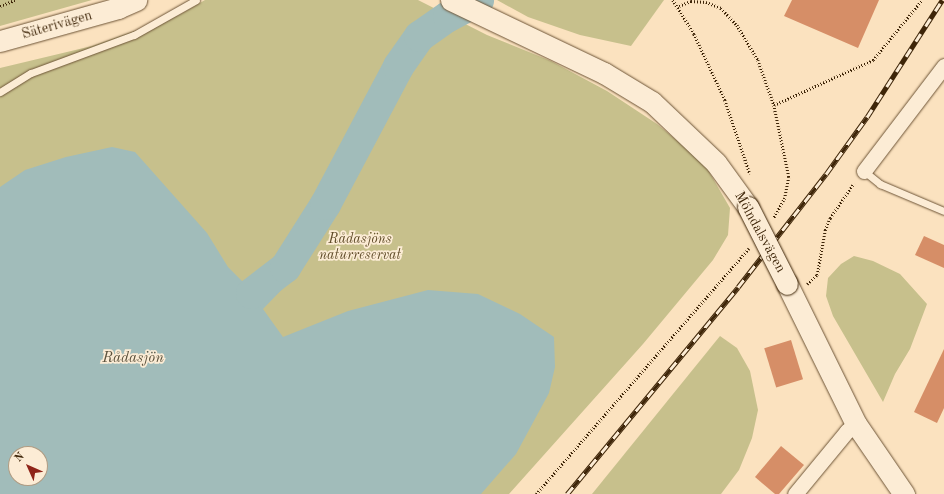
<!DOCTYPE html>
<html>
<head>
<meta charset="utf-8">
<style>
	body { margin:0 }
	#map { position:relative; width:944px; height:494px; overflow:hidden; background:#fbe2bf; font-family:"Old Standard TT",serif }
	div>[style] { position:absolute }
	[style*='--x'] { left:calc(var(--x)*1px); top:calc(var(--y)*1px); width:calc(var(--w)*1px); rotate:calc(var(--a)*1deg) }
	.green>* { inset:0; background:#c7c08c }
	.water>* { inset:0; background:#a1bcba }
	.river>* { height:31px; margin:-15.5px; padding:0 15.5px; transform-origin:15.5px; border-radius:15.5px; background:#a1bcba }
	.building>* { inset:0; background:#d68e67; transform-origin:0 0 }
	.path>* { height:2.5px; margin-top:-1.25px; transform-origin:0; background:repeating-linear-gradient(90deg,#3e2508 0 1px,transparent 0 3px) }
	.roads { filter:drop-shadow(0 0 1px #6d5436) drop-shadow(0 0 1px #6d5436) }
	.lane>* { height:7px; margin:-3.5px; padding:0 3.5px; transform-origin:3.5px; border-radius:3.5px; background:#fcecd5 }
	.street>* { height:15px; margin:-7.5px; padding:0 7.5px; transform-origin:7.5px; border-radius:7.5px; background:#fcecd5 }
	.secondary>* { height:21px; margin:-10.5px; padding:0 10.5px; transform-origin:10.5px; border-radius:10.5px; background:#fcecd5 }
	.rail>* { height:4.5px; margin-top:-2.25px; transform-origin:0; background:repeating-linear-gradient(90deg,#fcecd5 0 9px,#3e2508 0 18px); box-sizing:border-box; border-block:1px solid #3e2508 }
	.bridges { filter:drop-shadow(0 0 1px #3e2508) drop-shadow(0 0 1px #3e2508) }
	.secondary-bridge>* { height:21px; margin:-10.5px; padding:0 10.5px; transform-origin:10.5px; border-radius:10.5px; background:#fcecd5 }
	span { translate:-50% -50%; white-space:nowrap; text-align:center; line-height:1.15; -webkit-text-stroke:3.5px #fcecd5; paint-order:stroke }
	.street-label { font-size:14px; color:#3e2508 }
	.park-label { font-size:14px; color:#604c29; font-style:italic }
	.water-label { font-size:15px; color:#5c523d; font-style:italic }
	.north { position:absolute; left:8px; top:446px; width:40px; height:40px; box-sizing:border-box; background:#fcecd5; border:1px solid #b09c83; border-radius:50%; rotate:315deg; font-size:11px; font-weight:700; line-height:16px; text-align:center; color:#3e2508 }
	.north::after { content:''; display:block; margin:auto; width:14px; height:18px; background:#8f2418; clip-path:polygon(50% 0,100% 100%,50% 72%,0 100%) }
</style>
</head>
<body>
<div id="map">
	<div class="green">
		<i style="clip-path:polygon(0 0,92px 0,0 26px)"></i>
		<i style="clip-path:polygon(evenodd,205px 0,418px 0,487px 35px,551px 61px,607px 91px,657px 124px,704px 163px,730px 208px,728px 235px,713px 260px,643px 344px,509px 494px,0 494px,0 68px,92px 46px,179px 15px,205px 0,16px 454px,40px 454px,40px 478px,16px 478px,16px 454px)"></i>
		<i style="clip-path:polygon(497px 0,664px 0,631px 46px,580px 35px,528px 17px)"></i>
		<i style="clip-path:polygon(854px 256px,873px 261px,900px 274px,927px 304px,910px 349px,895px 374px,883px 402px,833px 316px,826px 296px,828px 278px,841px 264px)"></i>
		<i style="clip-path:polygon(720px 336px,737px 348px,750px 371px,758px 410px,752px 438px,739px 470px,721px 494px,592px 494px)"></i>
	</div>
	<div class="water">
		<i style="clip-path:polygon(evenodd,112px 147px,135px 152px,207px 233px,228px 267px,244px 283px,278px 259px,295px 276px,263px 309px,283px 337px,348px 311px,428px 290px,478px 294px,520px 314px,554px 337px,555px 367px,549px 393px,516px 454px,481px 494px,0 494px,0 187px,25px 170px,66px 157px,112px 147px,16px 454px,40px 454px,40px 478px,16px 478px,16px 454px)"></i>
	</div>
	<div class="river">
		<i style="--x:251;--y:293;--w:43;--a:-37.4"></i>
		<i style="--x:285;--y:267;--w:75;--a:-57.6"></i>
		<i style="--x:325;--y:204;--w:156;--a:-62.1"></i>
		<i style="--x:398;--y:66;--w:37;--a:-55"></i>
		<i style="--x:419;--y:36;--w:35;--a:-35"></i>
		<i style="--x:448;--y:16;--w:34;--a:-28"></i>
	</div>
	<div class="building">
		<i style="clip-path:polygon(792px 0,879px 0,858px 48px,784px 16px)"></i>
		<i style="clip-path:polygon(924px 236px,944px 245px,944px 268px,915px 255px)"></i>
		<i style="left:791px;top:340px;width:41px;height:28px;rotate:73deg"></i>
		<i style="clip-path:polygon(944px 349px,944px 408px,937px 423px,914px 412px)"></i>
		<i style="clip-path:polygon(781px 446px,804px 465px,779px 494px,775px 494px,755px 477px)"></i>
	</div>
	<div class="path">
		<i style="--x:673;--y:0;--w:40;--a:58"></i>
		<i style="--x:694;--y:34;--w:73;--a:64.8"></i>
		<i style="--x:725;--y:100;--w:78;--a:71.3"></i>
		<i style="--x:0;--y:6;--w:16;--a:-22"></i>
		<i style="--x:679;--y:6;--w:13;--a:-23"></i>
		<i style="--x:691;--y:1;--w:15;--a:4"></i>
		<i style="--x:706;--y:2;--w:16;--a:22"></i>
		<i style="--x:721;--y:8;--w:23;--a:47"></i>
		<i style="--x:737;--y:25;--w:41;--a:59"></i>
		<i style="--x:758;--y:60;--w:48;--a:70.4"></i>
		<i style="--x:774;--y:105;--w:74;--a:78.2"></i>
		<i style="--x:789;--y:177;--w:21;--a:101"></i>
		<i style="--x:785;--y:198;--w:23;--a:119"></i>
		<i style="--x:774;--y:105;--w:109;--a:-24.4"></i>
		<i style="--x:873;--y:60;--w:77;--a:-50.8"></i>
		<i style="--x:807;--y:284;--w:13;--a:-42"></i>
		<i style="--x:817;--y:275;--w:46;--a:-79.9"></i>
		<i style="--x:825;--y:230;--w:13;--a:-67"></i>
		<i style="--x:830;--y:218;--w:42;--a:-55.6"></i>
		<i style="--x:536;--y:494;--w:325;--a:-49.1"></i>
	</div>
	<div class="roads">
		<div class="lane">
			<i style="--x:0;--y:92;--w:36;--a:-32"></i>
			<i style="--x:31;--y:73;--w:110;--a:-20.3"></i>
			<i style="--x:134;--y:35;--w:71;--a:-29.4"></i>
			<i style="--x:864;--y:171;--w:21;--a:39"></i>
			<i style="--x:880;--y:184;--w:69;--a:22.9"></i>
		</div>
		<div class="street">
			<i style="--x:864;--y:171;--w:132;--a:-52.7"></i>
			<i style="--x:795;--y:494;--w:82;--a:-50.5"></i>
			<i style="--x:847;--y:431;--w:11;--a:-38"></i>
		</div>
		<div class="secondary">
			<i style="--x:451;--y:0;--w:170;--a:25.5"></i>
			<i style="--x:604;--y:73;--w:56;--a:31.1"></i>
			<i style="--x:652;--y:102;--w:88;--a:43.6"></i>
			<i style="--x:716;--y:163;--w:54;--a:54"></i>
			<i style="--x:0;--y:41;--w:123;--a:-15.6"></i>
			<i style="--x:118;--y:8;--w:20;--a:-24"></i>
			<i style="--x:787;--y:284;--w:156;--a:63.8"></i>
			<i style="--x:856;--y:424;--w:85;--a:55.6"></i>
		</div>
	</div>
	<div class="rail">
		<i style="--x:567;--y:494;--w:268;--a:-50.4"></i>
		<i style="--x:738;--y:287;--w:143;--a:-52.1"></i>
		<i style="--x:826;--y:174;--w:70;--a:-54.3"></i>
		<i style="--x:867;--y:117;--w:139;--a:-57.3"></i>
	</div>
	<div class="bridges">
		<div class="secondary-bridge">
			<i style="--x:748;--y:207;--w:86;--a:63.1"></i>
		</div>
	</div>
	<div class="street-label">
		<span style="left:57px;top:25px;rotate:-16deg">Säterivägen</span>
		<span style="left:760px;top:232px;rotate:61deg">Mölndalsvägen</span>
	</div>
	<div class="park-label">
		<span style="left:360px;top:247px">Rådasjöns<br>naturreservat</span>
	</div>
	<div class="water-label">
		<span style="left:133px;top:359px">Rådasjön</span>
	</div>
	<div class="north">N</div>
</div>
</body>
</html>
